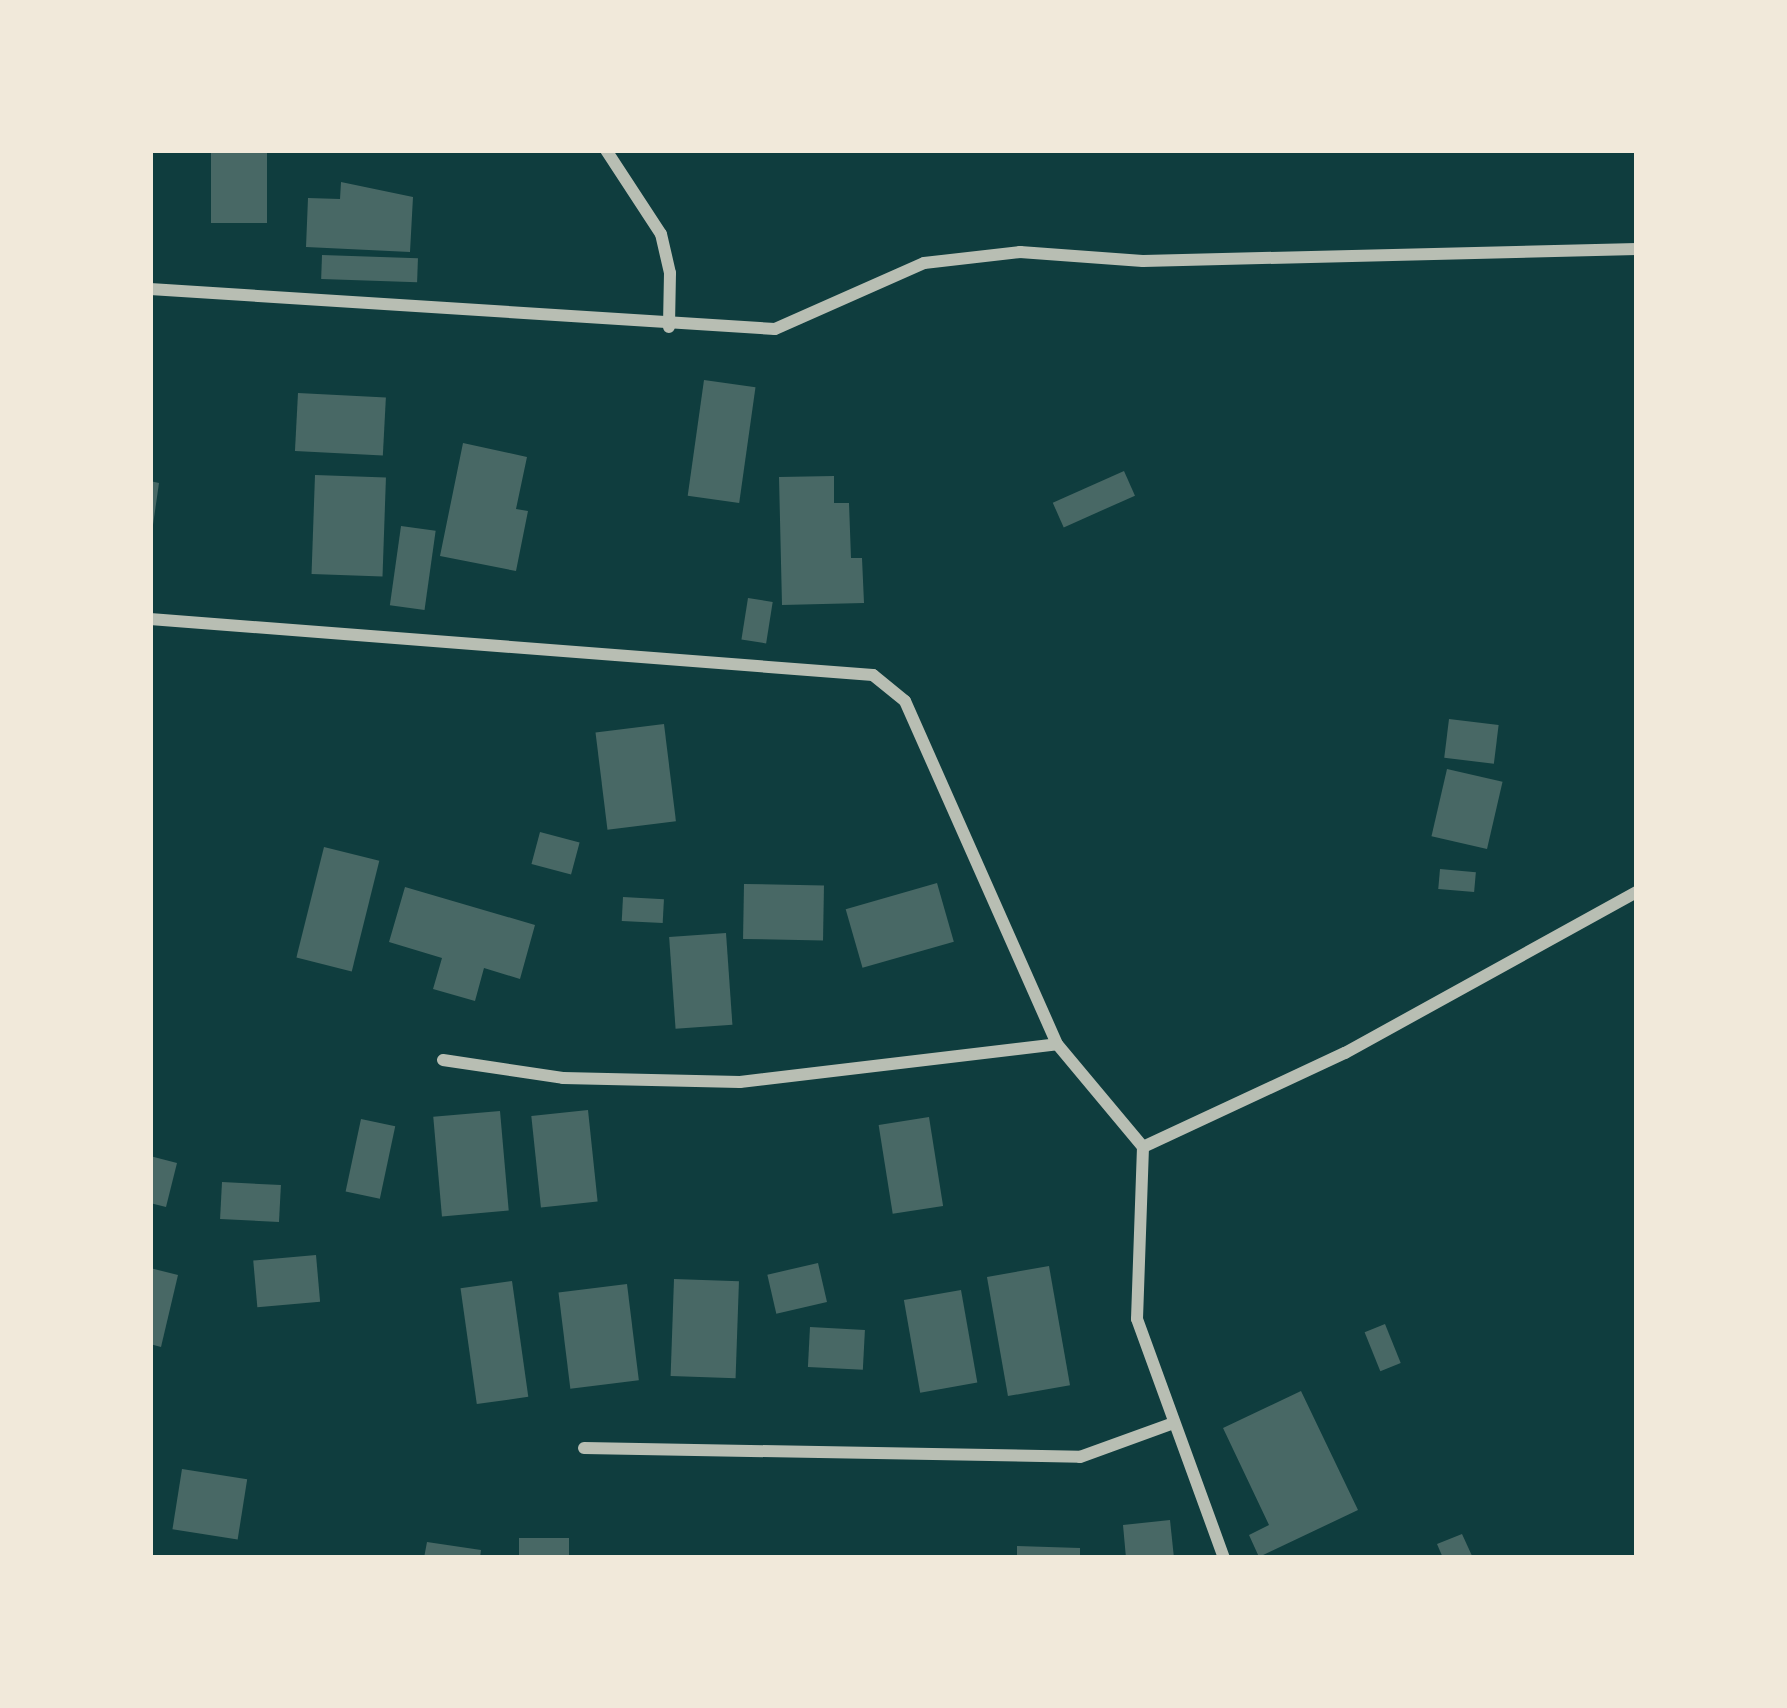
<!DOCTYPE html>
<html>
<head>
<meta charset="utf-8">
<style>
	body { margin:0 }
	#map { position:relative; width:1787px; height:1708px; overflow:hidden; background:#0f3d3e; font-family:Signika,sans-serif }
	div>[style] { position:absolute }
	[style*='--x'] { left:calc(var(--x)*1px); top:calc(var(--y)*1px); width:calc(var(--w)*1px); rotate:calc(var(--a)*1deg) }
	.building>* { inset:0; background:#486865; transform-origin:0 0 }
	.minor>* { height:12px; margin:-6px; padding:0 6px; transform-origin:6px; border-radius:6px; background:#b8beb3 }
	span { translate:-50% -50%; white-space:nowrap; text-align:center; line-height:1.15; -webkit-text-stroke:9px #f1e9da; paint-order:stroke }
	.frame { position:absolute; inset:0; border:153px solid #f1e9da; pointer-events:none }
</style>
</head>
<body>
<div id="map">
	<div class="building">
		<i style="left:211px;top:150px;width:56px;height:73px"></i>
		<i style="clip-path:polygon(341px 182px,413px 197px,410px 252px,306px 247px,308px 198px,340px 199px)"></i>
		<i style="left:322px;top:255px;width:96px;height:24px;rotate:2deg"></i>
		<i style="left:704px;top:380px;width:52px;height:117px;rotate:8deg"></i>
		<i style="left:298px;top:393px;width:88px;height:58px;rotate:3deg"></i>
		<i style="clip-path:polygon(463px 443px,527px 457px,516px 509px,528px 511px,516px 571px,440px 556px)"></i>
		<i style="left:1124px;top:471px;width:27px;height:78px;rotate:66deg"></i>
		<i style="left:315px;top:475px;width:71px;height:99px;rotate:2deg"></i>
		<i style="clip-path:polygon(834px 476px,834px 503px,849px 503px,851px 558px,862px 558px,864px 603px,782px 605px,779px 477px)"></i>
		<i style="clip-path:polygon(150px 481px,159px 483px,153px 525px,150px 524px)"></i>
		<i style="left:401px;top:526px;width:35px;height:80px;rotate:8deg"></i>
		<i style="left:748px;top:598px;width:25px;height:42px;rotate:9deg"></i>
		<i style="left:1449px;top:719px;width:50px;height:39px;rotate:7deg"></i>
		<i style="left:664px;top:724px;width:98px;height:69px;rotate:83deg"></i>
		<i style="left:1447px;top:769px;width:57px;height:69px;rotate:13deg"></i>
		<i style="left:540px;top:832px;width:41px;height:33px;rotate:15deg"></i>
		<i style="left:324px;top:847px;width:57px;height:114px;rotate:14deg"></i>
		<i style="left:1440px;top:869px;width:36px;height:20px;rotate:5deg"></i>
		<i style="left:937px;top:883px;width:61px;height:95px;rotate:74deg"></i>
		<i style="left:744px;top:884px;width:80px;height:55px;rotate:1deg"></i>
		<i style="clip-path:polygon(405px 887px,535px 925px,520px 979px,484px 968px,475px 1001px,433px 989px,442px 958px,389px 942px)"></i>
		<i style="left:623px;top:897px;width:41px;height:24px;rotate:3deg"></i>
		<i style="left:726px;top:933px;width:92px;height:57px;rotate:86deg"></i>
		<i style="left:588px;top:1110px;width:92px;height:57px;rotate:84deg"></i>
		<i style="left:500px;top:1111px;width:100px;height:67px;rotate:85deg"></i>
		<i style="left:929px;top:1117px;width:90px;height:51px;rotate:81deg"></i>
		<i style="left:361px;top:1119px;width:35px;height:74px;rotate:12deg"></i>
		<i style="clip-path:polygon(150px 1156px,177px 1163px,166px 1207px,150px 1203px)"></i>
		<i style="left:222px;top:1182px;width:59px;height:37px;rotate:3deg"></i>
		<i style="left:316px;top:1255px;width:47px;height:63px;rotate:85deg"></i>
		<i style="left:818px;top:1263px;width:40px;height:52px;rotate:77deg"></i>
		<i style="left:1049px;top:1266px;width:121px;height:63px;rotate:80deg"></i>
		<i style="clip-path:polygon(150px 1268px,178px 1275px,161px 1347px,150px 1344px)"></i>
		<i style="left:674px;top:1279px;width:65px;height:97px;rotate:2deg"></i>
		<i style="left:512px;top:1281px;width:117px;height:52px;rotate:82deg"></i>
		<i style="left:627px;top:1284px;width:97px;height:69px;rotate:83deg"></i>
		<i style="left:961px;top:1290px;width:94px;height:58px;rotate:80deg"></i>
		<i style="left:1385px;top:1324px;width:42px;height:22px;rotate:68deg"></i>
		<i style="left:810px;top:1327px;width:55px;height:40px;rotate:3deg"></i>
		<i style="clip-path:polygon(1301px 1391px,1358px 1510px,1259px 1557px,1249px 1535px,1269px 1525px,1223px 1428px)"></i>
		<i style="left:182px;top:1469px;width:66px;height:61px;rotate:9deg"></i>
		<i style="clip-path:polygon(1170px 1520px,1174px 1558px,1126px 1558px,1123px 1525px)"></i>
		<i style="clip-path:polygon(1462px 1534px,1473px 1558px,1443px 1558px,1437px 1544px)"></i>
		<i style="left:519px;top:1538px;width:50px;height:20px"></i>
		<i style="clip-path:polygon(427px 1542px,481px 1550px,480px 1558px,424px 1558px)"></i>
		<i style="clip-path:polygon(1017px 1546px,1080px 1548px,1080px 1558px,1017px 1558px)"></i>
	</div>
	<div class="minor">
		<i style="--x:606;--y:150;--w:100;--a:56.8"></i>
		<i style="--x:661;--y:234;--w:40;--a:77"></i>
		<i style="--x:670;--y:273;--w:54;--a:91.1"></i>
		<i style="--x:150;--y:289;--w:626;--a:3.66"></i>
		<i style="--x:775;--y:329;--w:163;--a:-23.9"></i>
		<i style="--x:924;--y:263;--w:97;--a:-6.5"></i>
		<i style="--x:1020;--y:252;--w:123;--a:4.2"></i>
		<i style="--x:1143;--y:261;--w:494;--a:-1.4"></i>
		<i style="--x:150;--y:619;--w:725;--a:4.43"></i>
		<i style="--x:873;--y:675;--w:41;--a:39.1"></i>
		<i style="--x:905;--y:701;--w:375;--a:66.1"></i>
		<i style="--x:1057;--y:1044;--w:134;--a:50.1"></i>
		<i style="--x:1143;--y:1147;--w:172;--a:92"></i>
		<i style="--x:1137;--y:1319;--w:254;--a:70"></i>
		<i style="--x:443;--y:1060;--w:121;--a:8.5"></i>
		<i style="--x:563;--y:1078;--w:177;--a:1.3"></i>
		<i style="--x:740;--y:1082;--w:319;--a:-6.8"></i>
		<i style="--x:1143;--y:1147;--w:223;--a:-25"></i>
		<i style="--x:1345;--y:1053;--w:333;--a:-28.9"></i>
		<i style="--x:584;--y:1448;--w:496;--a:1"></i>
		<i style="--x:1080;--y:1457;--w:100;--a:-19.9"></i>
	</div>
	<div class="frame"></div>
</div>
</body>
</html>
